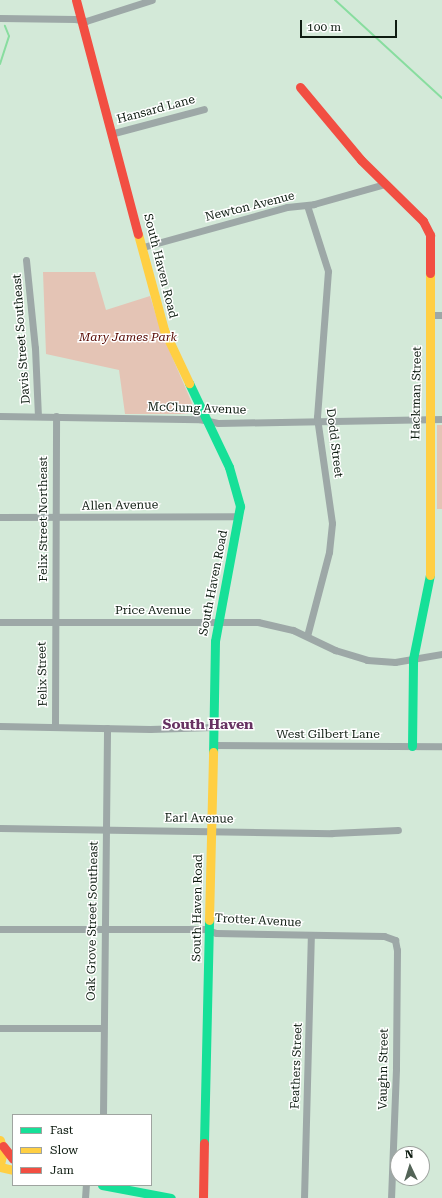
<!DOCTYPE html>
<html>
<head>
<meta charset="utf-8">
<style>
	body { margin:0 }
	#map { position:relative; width:442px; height:1198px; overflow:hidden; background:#d3e9d8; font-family:"Roboto Serif",serif }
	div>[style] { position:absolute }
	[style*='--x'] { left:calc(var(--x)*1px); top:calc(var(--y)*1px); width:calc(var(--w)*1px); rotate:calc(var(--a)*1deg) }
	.green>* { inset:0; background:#e4c4b5; transform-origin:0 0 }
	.stream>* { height:2px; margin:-1px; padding:0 1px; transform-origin:1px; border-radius:1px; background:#88dd9f }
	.street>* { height:7px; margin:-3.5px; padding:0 3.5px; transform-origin:3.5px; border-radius:3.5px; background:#9da8a7 }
	.fast>* { height:9px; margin:-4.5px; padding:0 4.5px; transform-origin:4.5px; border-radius:4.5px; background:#16e098 }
	.slow>* { height:9px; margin:-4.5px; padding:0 4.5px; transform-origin:4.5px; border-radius:4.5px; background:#ffcf43 }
	.jam>* { height:9px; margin:-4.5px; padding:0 4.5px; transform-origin:4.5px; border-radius:4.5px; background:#f24e42 }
	span { translate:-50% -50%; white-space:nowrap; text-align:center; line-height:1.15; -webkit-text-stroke:3px #fff; paint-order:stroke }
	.street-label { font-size:12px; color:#0e1c11 }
	.park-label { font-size:12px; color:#560802; font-style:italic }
	.quarter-label { font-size:14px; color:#673262; font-weight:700 }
	.legend { position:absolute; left:12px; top:1114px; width:140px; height:72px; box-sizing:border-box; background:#fff; border:1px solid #9fa4a0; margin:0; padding:5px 7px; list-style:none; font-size:12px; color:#0e1c11 }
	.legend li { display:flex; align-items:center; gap:8px; height:20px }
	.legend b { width:20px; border:1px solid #9fa4a0 }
	.north { position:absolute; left:390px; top:1146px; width:40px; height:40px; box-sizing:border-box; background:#fff; border:1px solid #9fa4a0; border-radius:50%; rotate:356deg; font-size:11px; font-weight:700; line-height:16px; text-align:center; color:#0e1c11 }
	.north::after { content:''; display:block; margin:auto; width:14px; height:18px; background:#536457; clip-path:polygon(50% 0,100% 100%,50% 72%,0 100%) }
	.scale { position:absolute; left:300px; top:20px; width:97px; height:18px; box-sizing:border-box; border:2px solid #0e1c11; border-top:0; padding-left:5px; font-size:12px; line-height:14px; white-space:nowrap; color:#0e1c11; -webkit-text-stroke:3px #fff; paint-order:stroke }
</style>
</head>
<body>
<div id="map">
	<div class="green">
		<i style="clip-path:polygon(43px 272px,95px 272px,106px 310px,150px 296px,161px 331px,192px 403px,191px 411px,187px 414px,125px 414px,119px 370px,46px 354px)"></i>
		<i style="left:437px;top:425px;width:5px;height:84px"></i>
	</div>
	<div class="stream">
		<i style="--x:335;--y:0;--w:145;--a:42.5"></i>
		<i style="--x:0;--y:64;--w:29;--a:-72"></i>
		<i style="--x:9;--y:36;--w:11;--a:-112"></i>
	</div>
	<div class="street">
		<i style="--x:0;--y:18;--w:75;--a:0.8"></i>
		<i style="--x:75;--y:19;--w:11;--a:10"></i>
		<i style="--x:86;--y:21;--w:69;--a:-17.7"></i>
		<i style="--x:114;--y:133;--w:93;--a:-14.9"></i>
		<i style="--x:143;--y:247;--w:149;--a:-15.5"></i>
		<i style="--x:287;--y:207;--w:27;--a:-6"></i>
		<i style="--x:314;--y:204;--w:74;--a:-15.7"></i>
		<i style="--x:26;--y:260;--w:88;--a:84.2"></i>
		<i style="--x:35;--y:348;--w:68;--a:87.5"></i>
		<i style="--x:430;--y:315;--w:12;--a:0"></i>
		<i style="--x:0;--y:416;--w:199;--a:0.9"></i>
		<i style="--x:199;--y:419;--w:19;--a:12"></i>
		<i style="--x:218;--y:423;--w:224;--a:-1"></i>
		<i style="--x:0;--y:517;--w:239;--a:-0.2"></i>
		<i style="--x:0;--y:622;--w:258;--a:0"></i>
		<i style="--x:258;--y:622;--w:36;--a:13"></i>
		<i style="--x:293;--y:630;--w:47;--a:25.5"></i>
		<i style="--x:335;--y:650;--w:34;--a:17"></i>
		<i style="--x:367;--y:660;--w:28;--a:4"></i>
		<i style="--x:395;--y:662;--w:48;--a:-9.7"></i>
		<i style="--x:307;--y:636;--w:87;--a:-75.3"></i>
		<i style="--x:329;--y:552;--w:29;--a:-84"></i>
		<i style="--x:332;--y:523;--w:107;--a:-98.1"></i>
		<i style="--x:317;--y:417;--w:146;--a:-85.7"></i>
		<i style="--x:328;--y:271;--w:69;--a:-107.7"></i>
		<i style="--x:55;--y:725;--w:309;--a:-89.8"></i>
		<i style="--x:0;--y:726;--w:150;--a:1.1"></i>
		<i style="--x:150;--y:729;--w:63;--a:-1.8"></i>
		<i style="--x:213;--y:745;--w:229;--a:0.3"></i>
		<i style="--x:0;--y:828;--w:332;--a:0.9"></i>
		<i style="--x:332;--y:833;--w:66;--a:-2.6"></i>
		<i style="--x:0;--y:929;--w:204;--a:0"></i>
		<i style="--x:204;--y:929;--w:13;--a:18"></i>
		<i style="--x:216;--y:933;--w:168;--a:1"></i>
		<i style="--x:384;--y:936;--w:12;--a:20"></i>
		<i style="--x:395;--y:940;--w:10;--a:79"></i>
		<i style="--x:397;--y:950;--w:119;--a:90.5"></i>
		<i style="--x:396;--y:1069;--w:129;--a:92.2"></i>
		<i style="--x:0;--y:1028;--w:103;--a:0"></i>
		<i style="--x:103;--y:1115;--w:387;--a:-89.4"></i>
		<i style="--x:85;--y:1198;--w:13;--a:-86"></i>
		<i style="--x:304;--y:1198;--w:263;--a:-88.5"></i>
	</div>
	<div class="fast">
		<i style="--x:189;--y:383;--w:93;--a:64.5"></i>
		<i style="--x:229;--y:467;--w:41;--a:74.2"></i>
		<i style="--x:240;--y:506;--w:137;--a:100.5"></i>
		<i style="--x:215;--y:641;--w:111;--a:91"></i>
		<i style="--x:412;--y:746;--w:87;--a:-89.3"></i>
		<i style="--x:413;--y:659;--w:86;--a:-78.6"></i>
		<i style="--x:204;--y:1143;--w:223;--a:-88.7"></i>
		<i style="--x:102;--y:1185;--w:70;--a:10.7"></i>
	</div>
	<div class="slow">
		<i style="--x:138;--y:234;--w:99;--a:74.8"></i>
		<i style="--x:164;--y:330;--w:59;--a:64.7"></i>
		<i style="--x:430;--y:273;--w:302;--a:90"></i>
		<i style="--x:209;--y:920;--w:168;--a:-88.6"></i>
		<i style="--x:0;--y:1140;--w:12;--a:76"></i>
		<i style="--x:3;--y:1152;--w:12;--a:104"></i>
		<i style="--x:0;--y:1167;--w:13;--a:13"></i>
	</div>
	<div class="jam">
		<i style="--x:76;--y:0;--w:242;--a:75.2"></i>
		<i style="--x:300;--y:87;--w:95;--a:50.1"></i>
		<i style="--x:361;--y:160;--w:87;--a:44.5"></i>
		<i style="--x:423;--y:221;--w:16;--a:63"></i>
		<i style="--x:430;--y:235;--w:38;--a:90"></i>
		<i style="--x:3;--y:1146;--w:16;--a:52"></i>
		<i style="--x:203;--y:1198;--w:55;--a:-89"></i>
	</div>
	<div class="street-label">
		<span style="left:156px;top:110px;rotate:-15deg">Hansard Lane</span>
		<span style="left:250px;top:207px;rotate:-14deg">Newton Avenue</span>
		<span style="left:160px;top:266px;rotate:76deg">South Haven Road</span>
		<span style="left:22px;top:339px;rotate:-94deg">Davis Street Southeast</span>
		<span style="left:417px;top:393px;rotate:-89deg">Hackman Street</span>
		<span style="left:197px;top:409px;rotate:2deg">McClung Avenue</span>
		<span style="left:334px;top:443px;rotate:83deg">Dodd Street</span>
		<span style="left:120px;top:506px;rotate:-1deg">Allen Avenue</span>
		<span style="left:44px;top:519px;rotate:-90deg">Felix Street Northeast</span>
		<span style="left:214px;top:583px;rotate:-79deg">South Haven Road</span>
		<span style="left:153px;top:611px">Price Avenue</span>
		<span style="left:43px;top:674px;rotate:-91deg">Felix Street</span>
		<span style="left:328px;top:735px">West Gilbert Lane</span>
		<span style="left:199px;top:819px;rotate:1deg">Earl Avenue</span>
		<span style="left:198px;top:908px;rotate:-89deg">South Haven Road</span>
		<span style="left:93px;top:921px;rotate:-89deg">Oak Grove Street Southeast</span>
		<span style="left:258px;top:921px;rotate:3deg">Trotter Avenue</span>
		<span style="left:297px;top:1066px;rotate:-88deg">Feathers Street</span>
		<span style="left:384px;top:1069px;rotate:-89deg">Vaughn Street</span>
	</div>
	<div class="park-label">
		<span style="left:128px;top:338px">Mary James Park</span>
	</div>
	<div class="quarter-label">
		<span style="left:208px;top:724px">South Haven</span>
	</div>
	<ul class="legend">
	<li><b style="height:5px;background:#16e098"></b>Fast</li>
	<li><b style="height:5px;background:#ffcf43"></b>Slow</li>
	<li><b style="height:5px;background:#f24e42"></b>Jam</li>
	</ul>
	<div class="north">N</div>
	<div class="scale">100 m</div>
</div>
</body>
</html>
